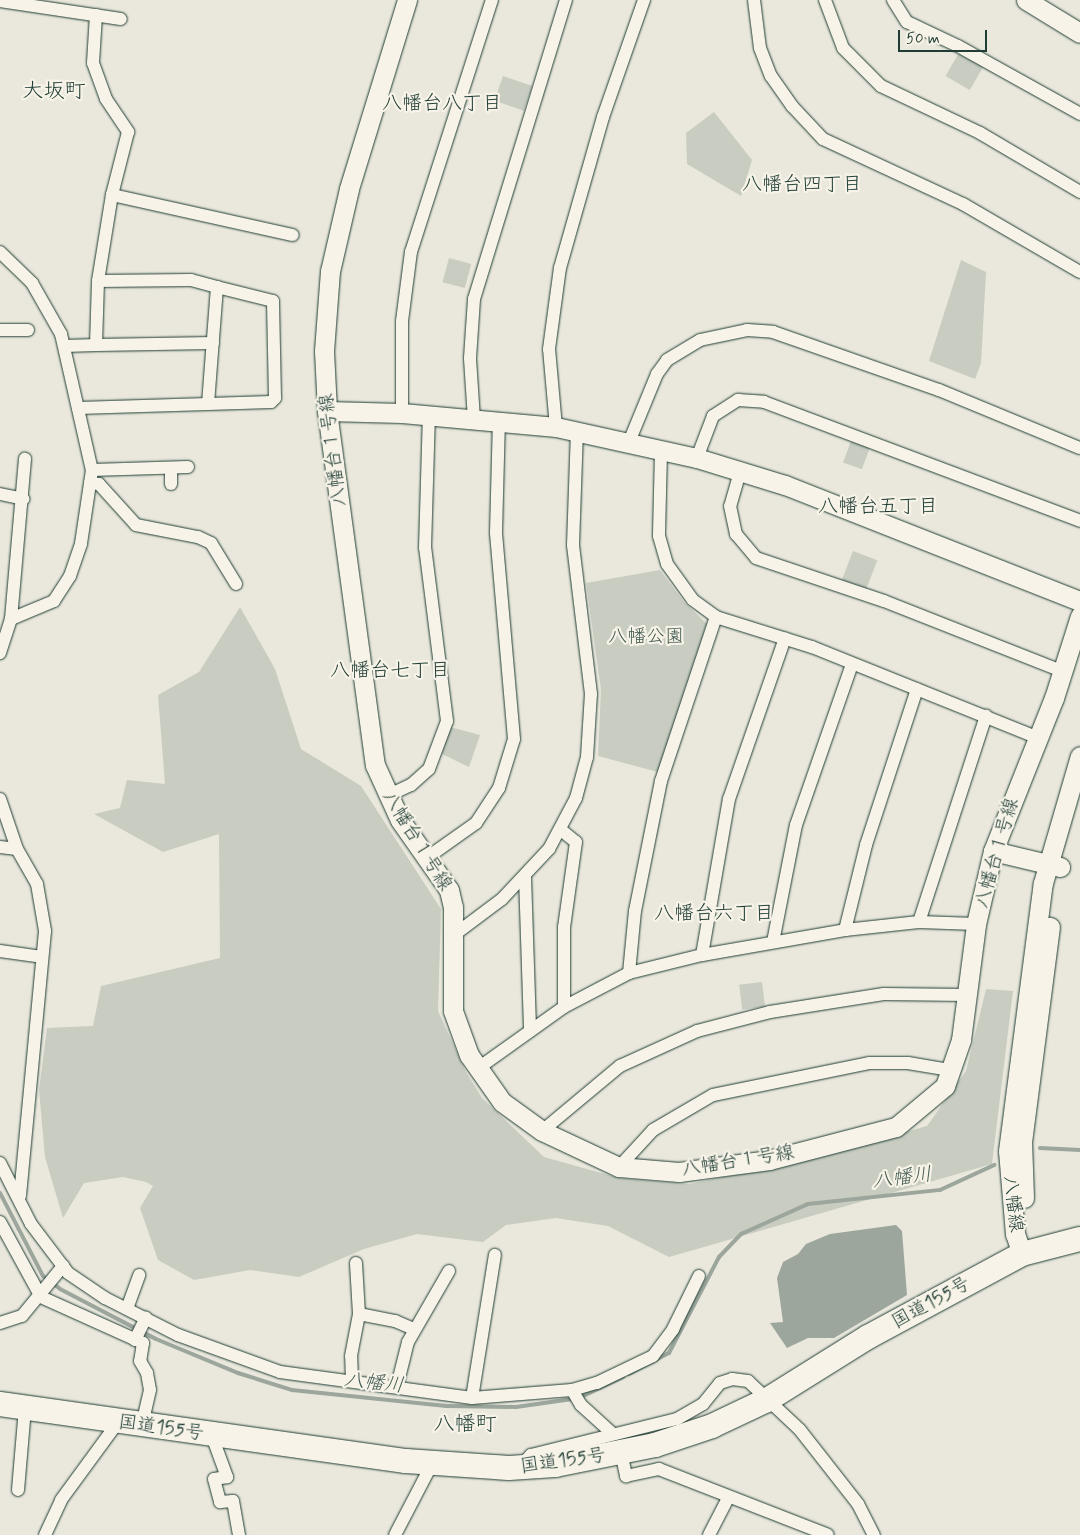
<!DOCTYPE html>
<html>
<head>
<meta charset="utf-8">
<style>
	body { margin:0 }
	#map { position:relative; width:1080px; height:1535px; overflow:hidden; background:#eae8dd; font-family:Mynerve,"Klee One",sans-serif }
	div>[style] { position:absolute }
	[style*='--x'] { left:calc(var(--x)*1px); top:calc(var(--y)*1px); width:calc(var(--w)*1px); rotate:calc(var(--a)*1deg) }
	.green>* { inset:0; background:#c8ccc1; transform-origin:0 0 }
	.water>* { inset:0; background:#9ca69c }
	.stream>* { height:4px; margin:-2px; padding:0 2px; transform-origin:2px; border-radius:2px; background:#9ca69c }
	.roads { filter:drop-shadow(0 0 1px #1f3d34) drop-shadow(0 0 1px #1f3d34) }
	.street>* { height:12px; margin:-6px; padding:0 6px; transform-origin:6px; border-radius:6px; background:#f7f3e8 }
	.secondary>* { height:19px; margin:-9.5px; padding:0 9.5px; transform-origin:9.5px; border-radius:9.5px; background:#f7f3e8 }
	.highway>* { height:24px; margin:-12px; padding:0 12px; transform-origin:12px; border-radius:12px; background:#f7f3e8 }
	span { translate:-50% -50%; white-space:nowrap; text-align:center; line-height:1.15; -webkit-text-stroke:4.5px #f7f3e8; paint-order:stroke }
	.street-label { font-size:19px; color:#1f3d34 }
	.park-label { font-size:19px; color:#415a50 }
	.neighbourhood-label { font-size:20px; color:#1f3d34 }
	.water-label { font-size:20px; color:#445c53; font-style:italic }
	.quarter-label { font-size:21px; color:#1f3d34 }
	.scale { position:absolute; left:898px; top:30px; width:89px; height:22px; box-sizing:border-box; border:2px solid #1f3d34; border-top:0; padding-left:6px; font-size:15px; line-height:18px; white-space:nowrap; color:#1f3d34; -webkit-text-stroke:4px #f7f3e8; paint-order:stroke }
</style>
</head>
<body>
<div id="map">
	<div class="green">
		<i style="left:960px;top:51px;width:28px;height:29px;rotate:30deg"></i>
		<i style="left:503px;top:76px;width:31px;height:26px;rotate:19deg"></i>
		<i style="clip-path:polygon(714px 112px,752px 160px,741px 196px,687px 164px,686px 133px)"></i>
		<i style="left:449px;top:258px;width:23px;height:25px;rotate:15deg"></i>
		<i style="clip-path:polygon(961px 260px,986px 272px,981px 363px,975px 379px,929px 361px)"></i>
		<i style="left:852px;top:438px;width:20px;height:26px;rotate:20deg"></i>
		<i style="left:853px;top:551px;width:26px;height:31px;rotate:21deg"></i>
		<i style="clip-path:polygon(660px 570px,684px 602px,707px 624px,658px 772px,598px 756px,601px 690px,586px 583px)"></i>
		<i style="clip-path:polygon(240px 607px,275px 669px,301px 749px,361px 786px,441px 909px,438px 1011px,466px 1072px,482px 1098px,544px 1157px,619px 1178px,689px 1184px,807px 1160px,927px 1126px,966px 1071px,986px 989px,1013px 991px,992px 1164px,669px 1257px,608px 1226px,556px 1218px,506px 1225px,483px 1242px,417px 1234px,364px 1249px,299px 1277px,250px 1270px,194px 1280px,158px 1260px,140px 1208px,153px 1186px,146px 1182px,123px 1177px,84px 1183px,63px 1218px,45px 1157px,39px 1090px,47px 1028px,93px 1026px,101px 986px,220px 958px,219px 834px,163px 852px,94px 814px,120px 808px,127px 780px,165px 784px,158px 695px,199px 672px)"></i>
		<i style="clip-path:polygon(450px 727px,480px 735px,469px 767px,442px 754px)"></i>
		<i style="left:762px;top:982px;width:25px;height:23px;rotate:83deg"></i>
	</div>
	<div class="water">
		<i style="clip-path:polygon(896px 1225px,902px 1231px,907px 1295px,834px 1338px,808px 1338px,787px 1348px,770px 1323px,783px 1322px,777px 1278px,783px 1262px,798px 1254px,806px 1244px,830px 1234px)"></i>
	</div>
	<div class="stream">
		<i style="--x:1040;--y:1148;--w:40;--a:2.9"></i>
		<i style="--x:0;--y:1193;--w:93;--a:62.6"></i>
		<i style="--x:43;--y:1276;--w:21;--a:37"></i>
		<i style="--x:60;--y:1289;--w:108;--a:27.5"></i>
		<i style="--x:156;--y:1339;--w:89;--a:22.5"></i>
		<i style="--x:238;--y:1373;--w:57;--a:17.5"></i>
		<i style="--x:292;--y:1390;--w:155;--a:5.9"></i>
		<i style="--x:446;--y:1406;--w:70;--a:0.8"></i>
		<i style="--x:516;--y:1407;--w:64;--a:-8.1"></i>
		<i style="--x:579;--y:1398;--w:49;--a:-25.5"></i>
		<i style="--x:629;--y:1374;--w:45;--a:-27.7"></i>
		<i style="--x:669;--y:1353;--w:108;--a:-62.5"></i>
		<i style="--x:719;--y:1257;--w:32;--a:-46"></i>
		<i style="--x:741;--y:1234;--w:73;--a:-24.1"></i>
		<i style="--x:808;--y:1204;--w:133;--a:-6.1"></i>
		<i style="--x:940;--y:1190;--w:60;--a:-24.8"></i>
	</div>
	<div class="roads">
		<div class="street">
			<i style="--x:754;--y:0;--w:48;--a:82.9"></i>
			<i style="--x:760;--y:48;--w:30;--a:69"></i>
			<i style="--x:771;--y:76;--w:37;--a:55"></i>
			<i style="--x:792;--y:106;--w:45;--a:46.8"></i>
			<i style="--x:823;--y:139;--w:154;--a:24.9"></i>
			<i style="--x:963;--y:204;--w:135;--a:30.2"></i>
			<i style="--x:825;--y:0;--w:51;--a:69.4"></i>
			<i style="--x:843;--y:48;--w:54;--a:45"></i>
			<i style="--x:881;--y:86;--w:110;--a:25.4"></i>
			<i style="--x:980;--y:133;--w:116;--a:30.5"></i>
			<i style="--x:893;--y:0;--w:26;--a:58"></i>
			<i style="--x:907;--y:22;--w:56;--a:25.2"></i>
			<i style="--x:958;--y:46;--w:140;--a:29.1"></i>
			<i style="--x:0;--y:1;--w:122;--a:8.5"></i>
			<i style="--x:96;--y:15;--w:48;--a:93.6"></i>
			<i style="--x:93;--y:63;--w:38;--a:70"></i>
			<i style="--x:106;--y:99;--w:40;--a:56"></i>
			<i style="--x:128;--y:132;--w:65;--a:104.3"></i>
			<i style="--x:0;--y:252;--w:45;--a:44.1"></i>
			<i style="--x:32;--y:283;--w:59;--a:60.4"></i>
			<i style="--x:61;--y:334;--w:139;--a:77.2"></i>
			<i style="--x:92;--y:470;--w:75;--a:98.5"></i>
			<i style="--x:81;--y:544;--w:34;--a:109"></i>
			<i style="--x:70;--y:576;--w:30;--a:123"></i>
			<i style="--x:54;--y:601;--w:47;--a:157.3"></i>
			<i style="--x:11;--y:619;--w:36;--a:108"></i>
			<i style="--x:98;--y:281;--w:87;--a:-80.8"></i>
			<i style="--x:112;--y:195;--w:185;--a:12.5"></i>
			<i style="--x:0;--y:330;--w:28;--a:0"></i>
			<i style="--x:96;--y:345;--w:117;--a:-1"></i>
			<i style="--x:65;--y:346;--w:31;--a:-2"></i>
			<i style="--x:96;--y:345;--w:64;--a:-88.2"></i>
			<i style="--x:98;--y:281;--w:93;--a:-0.6"></i>
			<i style="--x:191;--y:280;--w:27;--a:15"></i>
			<i style="--x:217;--y:287;--w:117;--a:94.4"></i>
			<i style="--x:208;--y:404;--w:130;--a:178.2"></i>
			<i style="--x:208;--y:404;--w:63;--a:-1.8"></i>
			<i style="--x:271;--y:402;--w:6;--a:-45"></i>
			<i style="--x:275;--y:398;--w:97;--a:-91.2"></i>
			<i style="--x:273;--y:301;--w:58;--a:-166"></i>
			<i style="--x:402;--y:413;--w:92;--a:-90"></i>
			<i style="--x:402;--y:321;--w:70;--a:-82.6"></i>
			<i style="--x:411;--y:252;--w:265;--a:-72.2"></i>
			<i style="--x:474;--y:419;--w:61;--a:-93.8"></i>
			<i style="--x:470;--y:358;--w:59;--a:-86.1"></i>
			<i style="--x:474;--y:299;--w:313;--a:-72.9"></i>
			<i style="--x:556;--y:427;--w:78;--a:-95.1"></i>
			<i style="--x:549;--y:349;--w:82;--a:-82.3"></i>
			<i style="--x:560;--y:268;--w:157;--a:-74.1"></i>
			<i style="--x:603;--y:117;--w:124;--a:-70.7"></i>
			<i style="--x:629;--y:442;--w:74;--a:-67.6"></i>
			<i style="--x:657;--y:374;--w:17;--a:-54"></i>
			<i style="--x:667;--y:360;--w:39;--a:-31"></i>
			<i style="--x:700;--y:340;--w:48;--a:-12"></i>
			<i style="--x:747;--y:330;--w:26;--a:4"></i>
			<i style="--x:773;--y:332;--w:176;--a:19.3"></i>
			<i style="--x:939;--y:390;--w:152;--a:22.4"></i>
			<i style="--x:661;--y:452;--w:84;--a:91.4"></i>
			<i style="--x:659;--y:536;--w:29;--a:74"></i>
			<i style="--x:667;--y:564;--w:44;--a:54.2"></i>
			<i style="--x:693;--y:600;--w:29;--a:36"></i>
			<i style="--x:716;--y:617;--w:101;--a:17.4"></i>
			<i style="--x:812;--y:647;--w:241;--a:21.9"></i>
			<i style="--x:697;--y:458;--w:45;--a:-69.1"></i>
			<i style="--x:713;--y:416;--w:30;--a:-33"></i>
			<i style="--x:738;--y:400;--w:26;--a:4"></i>
			<i style="--x:764;--y:402;--w:338;--a:20.6"></i>
			<i style="--x:92;--y:470;--w:96;--a:-1.8"></i>
			<i style="--x:740;--y:472;--w:35;--a:106"></i>
			<i style="--x:730;--y:506;--w:29;--a:78"></i>
			<i style="--x:736;--y:534;--w:31;--a:50"></i>
			<i style="--x:756;--y:558;--w:135;--a:18.6"></i>
			<i style="--x:884;--y:601;--w:191;--a:21.5"></i>
			<i style="--x:90;--y:483;--w:9;--a:6"></i>
			<i style="--x:99;--y:484;--w:55;--a:47.9"></i>
			<i style="--x:136;--y:525;--w:63;--a:11"></i>
			<i style="--x:198;--y:537;--w:14;--a:25"></i>
			<i style="--x:211;--y:543;--w:48;--a:58.6"></i>
			<i style="--x:171;--y:484;--w:16;--a:-90"></i>
			<i style="--x:0;--y:494;--w:24;--a:12"></i>
			<i style="--x:11;--y:619;--w:161;--a:-85"></i>
			<i style="--x:387;--y:796;--w:26;--a:-25"></i>
			<i style="--x:411;--y:785;--w:24;--a:-42"></i>
			<i style="--x:429;--y:769;--w:51;--a:-69.4"></i>
			<i style="--x:447;--y:721;--w:174;--a:-97.2"></i>
			<i style="--x:425;--y:548;--w:133;--a:-88.3"></i>
			<i style="--x:0;--y:799;--w:53;--a:71.2"></i>
			<i style="--x:17;--y:849;--w:40;--a:60.3"></i>
			<i style="--x:37;--y:884;--w:48;--a:80.3"></i>
			<i style="--x:45;--y:931;--w:266;--a:95.4"></i>
			<i style="--x:561;--y:830;--w:19;--a:39"></i>
			<i style="--x:576;--y:842;--w:86;--a:98"></i>
			<i style="--x:564;--y:927;--w:80;--a:90"></i>
			<i style="--x:0;--y:847;--w:17;--a:7"></i>
			<i style="--x:428;--y:857;--w:59;--a:-35.3"></i>
			<i style="--x:476;--y:823;--w:42;--a:-56.7"></i>
			<i style="--x:499;--y:788;--w:51;--a:-73"></i>
			<i style="--x:514;--y:739;--w:207;--a:-95"></i>
			<i style="--x:496;--y:533;--w:112;--a:-88.5"></i>
			<i style="--x:525;--y:877;--w:154;--a:88.1"></i>
			<i style="--x:919;--y:922;--w:217;--a:-72"></i>
			<i style="--x:845;--y:930;--w:88;--a:-76.1"></i>
			<i style="--x:866;--y:845;--w:164;--a:-71.9"></i>
			<i style="--x:454;--y:935;--w:60;--a:-36.9"></i>
			<i style="--x:502;--y:899;--w:69;--a:-46.8"></i>
			<i style="--x:549;--y:849;--w:58;--a:-62.1"></i>
			<i style="--x:576;--y:798;--w:42;--a:-75"></i>
			<i style="--x:587;--y:757;--w:63;--a:-86.4"></i>
			<i style="--x:591;--y:694;--w:150;--a:-96.9"></i>
			<i style="--x:573;--y:545;--w:115;--a:-88"></i>
			<i style="--x:773;--y:942;--w:119;--a:-78.9"></i>
			<i style="--x:796;--y:825;--w:170;--a:-70.8"></i>
			<i style="--x:0;--y:951;--w:42;--a:8.1"></i>
			<i style="--x:702;--y:955;--w:158;--a:-80.2"></i>
			<i style="--x:729;--y:799;--w:170;--a:-70.8"></i>
			<i style="--x:629;--y:973;--w:62;--a:-84.5"></i>
			<i style="--x:635;--y:911;--w:133;--a:-78.7"></i>
			<i style="--x:661;--y:781;--w:173;--a:-71.5"></i>
			<i style="--x:477;--y:1069;--w:107;--a:-35.5"></i>
			<i style="--x:564;--y:1007;--w:73;--a:-27.6"></i>
			<i style="--x:629;--y:973;--w:75;--a:-13.9"></i>
			<i style="--x:702;--y:955;--w:145;--a:-9.9"></i>
			<i style="--x:845;--y:930;--w:74;--a:-6.2"></i>
			<i style="--x:919;--y:922;--w:57;--a:2"></i>
			<i style="--x:542;--y:1131;--w:102;--a:-39.8"></i>
			<i style="--x:620;--y:1066;--w:85;--a:-24.4"></i>
			<i style="--x:697;--y:1031;--w:75;--a:-14.6"></i>
			<i style="--x:770;--y:1012;--w:115;--a:-9"></i>
			<i style="--x:884;--y:994;--w:83;--a:0.7"></i>
			<i style="--x:0;--y:1163;--w:68;--a:63.1"></i>
			<i style="--x:31;--y:1224;--w:61;--a:52.9"></i>
			<i style="--x:68;--y:1273;--w:45;--a:34"></i>
			<i style="--x:105;--y:1298;--w:82;--a:26.9"></i>
			<i style="--x:178;--y:1335;--w:109;--a:19.9"></i>
			<i style="--x:280;--y:1372;--w:194;--a:7.7"></i>
			<i style="--x:472;--y:1398;--w:100;--a:-4.6"></i>
			<i style="--x:572;--y:1390;--w:17;--a:59"></i>
			<i style="--x:581;--y:1405;--w:43;--a:42.2"></i>
			<i style="--x:619;--y:1167;--w:50;--a:-47.4"></i>
			<i style="--x:653;--y:1130;--w:69;--a:-30.3"></i>
			<i style="--x:713;--y:1095;--w:159;--a:-11.6"></i>
			<i style="--x:869;--y:1063;--w:39;--a:0"></i>
			<i style="--x:908;--y:1063;--w:43;--a:9.5"></i>
			<i style="--x:0;--y:1222;--w:85;--a:61.3"></i>
			<i style="--x:41;--y:1297;--w:112;--a:24.3"></i>
			<i style="--x:143;--y:1343;--w:18;--a:99"></i>
			<i style="--x:140;--y:1361;--w:14;--a:60"></i>
			<i style="--x:147;--y:1373;--w:17;--a:80"></i>
			<i style="--x:150;--y:1390;--w:37;--a:103"></i>
			<i style="--x:128;--y:1306;--w:33;--a:-70"></i>
			<i style="--x:359;--y:1314;--w:37;--a:11"></i>
			<i style="--x:395;--y:1321;--w:21;--a:23"></i>
			<i style="--x:0;--y:1323;--w:23;--a:-18"></i>
			<i style="--x:22;--y:1316;--w:65;--a:-50.6"></i>
			<i style="--x:135;--y:1340;--w:25;--a:-64"></i>
			<i style="--x:352;--y:1380;--w:24;--a:-92"></i>
			<i style="--x:351;--y:1356;--w:43;--a:-79.2"></i>
			<i style="--x:359;--y:1314;--w:51;--a:-93.4"></i>
			<i style="--x:397;--y:1386;--w:45;--a:-76"></i>
			<i style="--x:408;--y:1342;--w:82;--a:-60"></i>
			<i style="--x:572;--y:1390;--w:26;--a:-16"></i>
			<i style="--x:597;--y:1383;--w:62;--a:-25.7"></i>
			<i style="--x:653;--y:1356;--w:34;--a:-53"></i>
			<i style="--x:673;--y:1329;--w:59;--a:-63.9"></i>
			<i style="--x:472;--y:1398;--w:145;--a:-80.9"></i>
			<i style="--x:212;--y:1436;--w:44;--a:69.9"></i>
			<i style="--x:227;--y:1477;--w:13;--a:171"></i>
			<i style="--x:214;--y:1479;--w:24;--a:75"></i>
			<i style="--x:220;--y:1502;--w:13;--a:-4"></i>
			<i style="--x:233;--y:1501;--w:35;--a:80"></i>
			<i style="--x:621;--y:1452;--w:25;--a:78"></i>
			<i style="--x:626;--y:1476;--w:34;--a:-12"></i>
			<i style="--x:659;--y:1469;--w:181;--a:21.3"></i>
			<i style="--x:521;--y:1466;--w:15;--a:-48"></i>
			<i style="--x:531;--y:1455;--w:150;--a:-13.9"></i>
			<i style="--x:677;--y:1419;--w:30;--a:-30"></i>
			<i style="--x:703;--y:1404;--w:27;--a:-51"></i>
			<i style="--x:720;--y:1383;--w:13;--a:-18"></i>
			<i style="--x:732;--y:1379;--w:16;--a:7"></i>
			<i style="--x:748;--y:1381;--w:71;--a:43.3"></i>
			<i style="--x:800;--y:1430;--w:94;--a:51.9"></i>
			<i style="--x:858;--y:1504;--w:35;--a:63"></i>
			<i style="--x:18;--y:1490;--w:82;--a:-85.1"></i>
			<i style="--x:45;--y:1535;--w:38;--a:-65"></i>
			<i style="--x:61;--y:1500;--w:97;--a:-53.8"></i>
			<i style="--x:395;--y:1535;--w:80;--a:-62.5"></i>
			<i style="--x:709;--y:1535;--w:42;--a:-62.8"></i>
		</div>
		<div class="secondary">
			<i style="--x:407;--y:0;--w:198;--a:107.1"></i>
			<i style="--x:349;--y:189;--w:84;--a:103"></i>
			<i style="--x:330;--y:271;--w:80;--a:94.3"></i>
			<i style="--x:324;--y:351;--w:60;--a:87.1"></i>
			<i style="--x:327;--y:411;--w:357;--a:82.3"></i>
			<i style="--x:375;--y:765;--w:60;--a:65.6"></i>
			<i style="--x:400;--y:820;--w:85;--a:55"></i>
			<i style="--x:449;--y:890;--w:17;--a:77"></i>
			<i style="--x:453;--y:907;--w:104;--a:90"></i>
			<i style="--x:453;--y:1011;--w:47;--a:70"></i>
			<i style="--x:469;--y:1055;--w:57;--a:54.9"></i>
			<i style="--x:502;--y:1102;--w:49;--a:35.9"></i>
			<i style="--x:542;--y:1131;--w:85;--a:25.1"></i>
			<i style="--x:619;--y:1167;--w:60;--a:4.8"></i>
			<i style="--x:679;--y:1172;--w:91;--a:-7.6"></i>
			<i style="--x:769;--y:1160;--w:131;--a:-14.6"></i>
			<i style="--x:896;--y:1127;--w:64;--a:-39.9"></i>
			<i style="--x:945;--y:1086;--w:49;--a:-70.8"></i>
			<i style="--x:961;--y:1040;--w:117;--a:-82.6"></i>
			<i style="--x:976;--y:924;--w:75;--a:-76.9"></i>
			<i style="--x:993;--y:851;--w:165;--a:-68.3"></i>
			<i style="--x:1054;--y:698;--w:86;--a:-72.4"></i>
			<i style="--x:1026;--y:0;--w:63;--a:31.4"></i>
			<i style="--x:327;--y:411;--w:75;--a:1.5"></i>
			<i style="--x:402;--y:413;--w:155;--a:5.2"></i>
			<i style="--x:556;--y:427;--w:144;--a:12.4"></i>
			<i style="--x:697;--y:458;--w:92;--a:17.1"></i>
			<i style="--x:785;--y:485;--w:317;--a:21.5"></i>
			<i style="--x:993;--y:851;--w:69;--a:13.4"></i>
			<i style="--x:1024;--y:1198;--w:56;--a:-92"></i>
			<i style="--x:1022;--y:1142;--w:217;--a:-82.6"></i>
			<i style="--x:1022;--y:1254;--w:21;--a:-109"></i>
			<i style="--x:1015;--y:1234;--w:83;--a:-94.8"></i>
			<i style="--x:1008;--y:1151;--w:270;--a:-82.6"></i>
			<i style="--x:1043;--y:883;--w:132;--a:-73.8"></i>
		</div>
		<div class="highway">
			<i style="--x:0;--y:1404;--w:410;--a:8"></i>
			<i style="--x:406;--y:1461;--w:103;--a:3.9"></i>
			<i style="--x:509;--y:1468;--w:46;--a:-3.7"></i>
			<i style="--x:555;--y:1465;--w:102;--a:-11.3"></i>
			<i style="--x:655;--y:1445;--w:60;--a:-18.4"></i>
			<i style="--x:712;--y:1426;--w:61;--a:-25.3"></i>
			<i style="--x:767;--y:1400;--w:119;--a:-32"></i>
			<i style="--x:868;--y:1337;--w:175;--a:-28.3"></i>
			<i style="--x:1022;--y:1254;--w:60;--a:-14.5"></i>
		</div>
	</div>
	<div class="street-label">
		<span style="left:333px;top:450px;rotate:-97deg">八幡台１号線</span>
		<span style="left:417px;top:841px;rotate:58deg">八幡台１号線</span>
		<span style="left:997px;top:853px;rotate:-74deg">八幡台１号線</span>
		<span style="left:738px;top:1161px;rotate:-9deg">八幡台１号線</span>
		<span style="left:1013px;top:1204px;rotate:83deg">八幡線</span>
		<span style="left:931px;top:1303px;rotate:-29deg">国道155号</span>
		<span style="left:161px;top:1428px;rotate:8deg">国道155号</span>
		<span style="left:563px;top:1461px;rotate:-8deg">国道155号</span>
	</div>
	<div class="park-label">
		<span style="left:646px;top:637px">八幡公園</span>
	</div>
	<div class="neighbourhood-label">
		<span style="left:442px;top:103px">八幡台八丁目</span>
		<span style="left:802px;top:184px">八幡台四丁目</span>
		<span style="left:878px;top:506px">八幡台五丁目</span>
		<span style="left:390px;top:670px">八幡台七丁目</span>
		<span style="left:714px;top:913px">八幡台六丁目</span>
	</div>
	<div class="water-label">
		<span style="left:902px;top:1178px;rotate:-7deg">八幡川</span>
		<span style="left:374px;top:1383px;rotate:6deg">八幡川</span>
	</div>
	<div class="quarter-label">
		<span style="left:54px;top:91px">大坂町</span>
		<span style="left:465px;top:1424px">八幡町</span>
	</div>
	<div class="scale">50 m</div>
</div>
</body>
</html>
